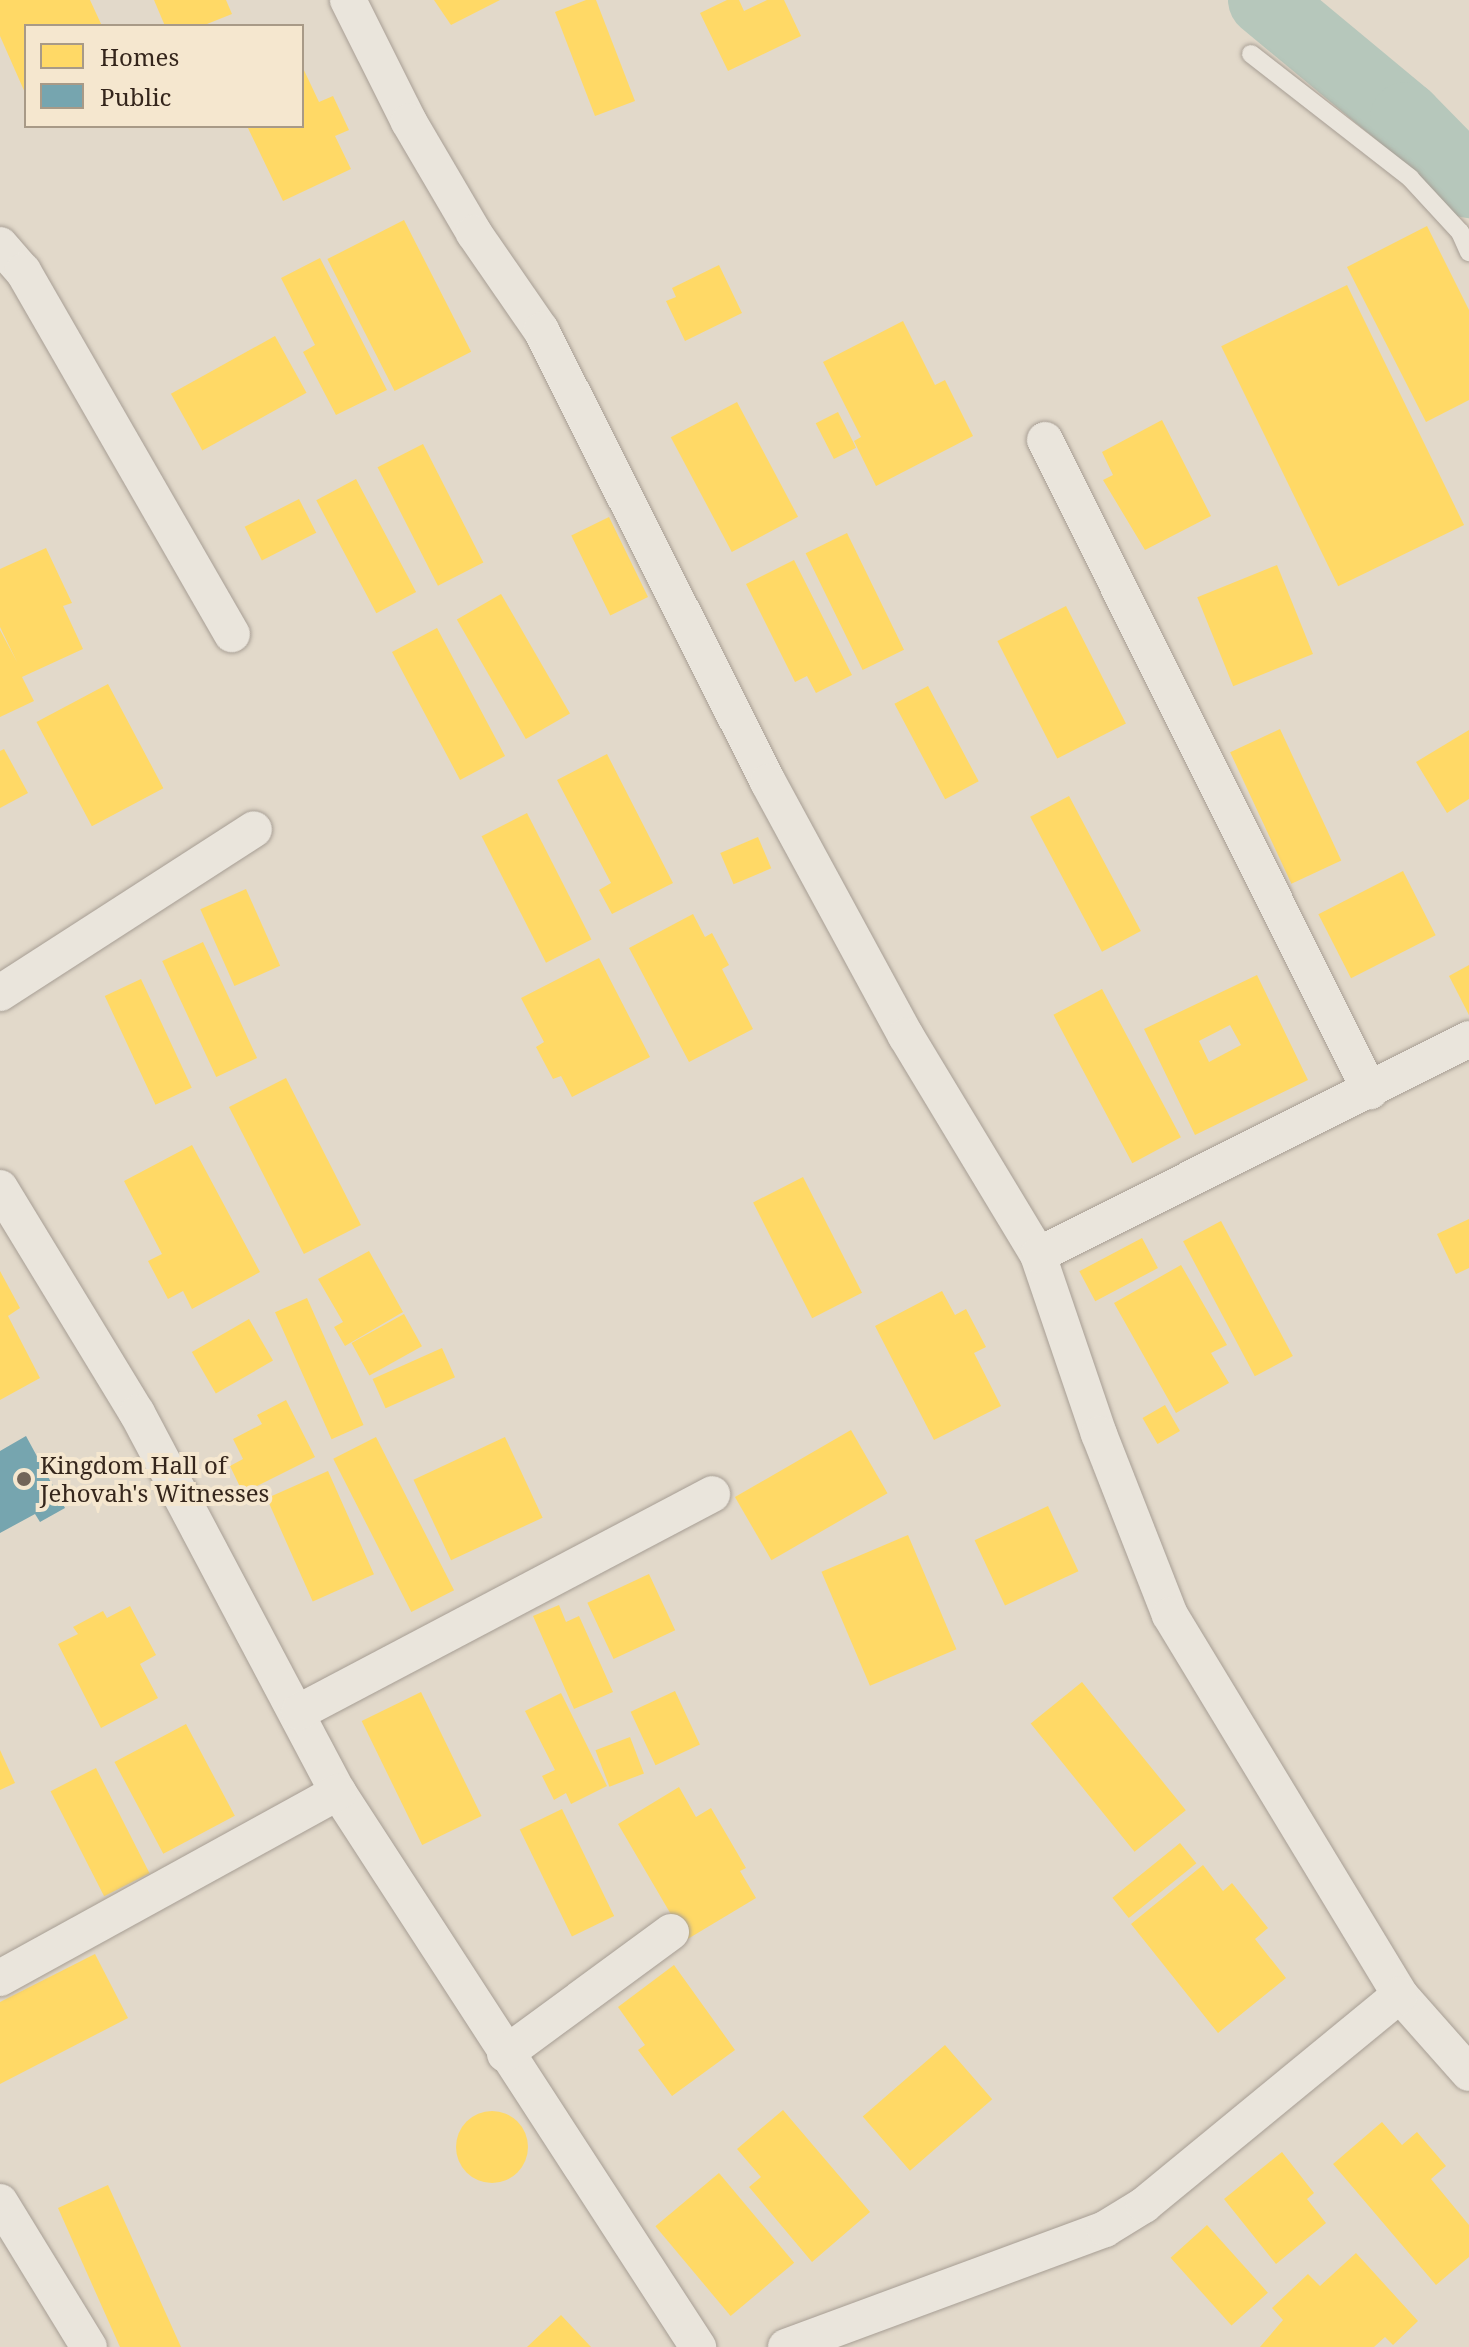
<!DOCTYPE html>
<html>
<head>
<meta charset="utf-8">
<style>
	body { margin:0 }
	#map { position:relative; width:1469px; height:2347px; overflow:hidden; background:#e2d9ca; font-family:"Noto Serif",serif }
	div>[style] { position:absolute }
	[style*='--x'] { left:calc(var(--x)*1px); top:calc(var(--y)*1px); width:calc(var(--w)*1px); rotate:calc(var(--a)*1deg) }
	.homes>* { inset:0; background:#ffd966; transform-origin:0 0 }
	.round { border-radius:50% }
	.public>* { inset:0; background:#76a5af }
	.river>* { height:72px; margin:-36px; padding:0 36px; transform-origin:36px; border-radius:36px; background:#b6c7bb }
	.roads { filter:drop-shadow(0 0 2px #a79e94) drop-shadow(0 0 2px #a79e94) }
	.service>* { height:18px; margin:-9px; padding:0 9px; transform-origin:9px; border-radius:9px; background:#eae5dc }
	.minor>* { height:36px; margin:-18px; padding:0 18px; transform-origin:18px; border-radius:18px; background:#eae5dc }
	.dots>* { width:22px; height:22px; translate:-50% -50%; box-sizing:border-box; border:4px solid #f5e7cf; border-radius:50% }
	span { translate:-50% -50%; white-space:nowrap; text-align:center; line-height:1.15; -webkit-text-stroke:8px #f5e7cf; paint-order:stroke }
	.poi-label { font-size:24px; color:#35261c }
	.left { translate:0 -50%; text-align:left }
	.legend { position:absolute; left:24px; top:24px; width:280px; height:104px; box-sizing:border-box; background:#f5e7cf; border:2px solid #a89a87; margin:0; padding:10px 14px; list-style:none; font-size:24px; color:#35261c }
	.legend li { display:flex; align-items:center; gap:16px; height:40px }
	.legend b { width:40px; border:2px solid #a89a87 }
</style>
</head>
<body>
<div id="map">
	<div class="homes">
		<i style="clip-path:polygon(0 0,90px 0,102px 26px,26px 26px,26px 95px,0 36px)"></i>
		<i style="clip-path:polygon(154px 0,226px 0,232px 14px,202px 26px,165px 26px)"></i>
		<i style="clip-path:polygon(434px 0,500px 0,451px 25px)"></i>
		<i style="clip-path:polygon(586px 0,596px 0,635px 101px,595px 116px,555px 12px)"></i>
		<i style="clip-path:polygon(727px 0,739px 0,744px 11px,767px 0,784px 0,801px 36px,728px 71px,700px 13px)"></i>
		<i style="clip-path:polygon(302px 66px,319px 102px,333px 96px,349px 130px,335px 136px,351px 169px,283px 201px,247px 126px,302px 126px)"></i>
		<i style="left:404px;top:220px;width:148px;height:86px;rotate:63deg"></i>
		<i style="clip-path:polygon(1427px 226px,1469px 310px,1469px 400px,1426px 422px,1347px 267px)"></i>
		<i style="clip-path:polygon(320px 258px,387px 390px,336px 415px,303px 352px,315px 345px,281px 278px)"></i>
		<i style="clip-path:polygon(719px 265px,742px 313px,685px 341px,666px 301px,676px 297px,672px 288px)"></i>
		<i style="left:1347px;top:285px;width:267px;height:140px;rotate:64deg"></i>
		<i style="clip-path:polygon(903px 321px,935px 385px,945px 380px,973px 436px,876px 486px,854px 441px,861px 437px,823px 362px)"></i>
		<i style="left:275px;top:336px;width:65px;height:119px;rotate:61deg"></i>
		<i style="left:737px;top:402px;width:130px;height:75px;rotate:62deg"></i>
		<i style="left:838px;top:412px;width:40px;height:25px;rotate:63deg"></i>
		<i style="clip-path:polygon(1162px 420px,1211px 516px,1145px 550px,1103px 480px,1113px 475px,1102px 452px)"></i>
		<i style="left:423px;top:444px;width:133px;height:51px;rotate:63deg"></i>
		<i style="left:356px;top:479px;width:128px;height:45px;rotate:62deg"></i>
		<i style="left:299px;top:499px;width:38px;height:61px;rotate:63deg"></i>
		<i style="left:609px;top:517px;width:89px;height:42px;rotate:64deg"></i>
		<i style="left:847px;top:533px;width:130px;height:46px;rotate:64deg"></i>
		<i style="clip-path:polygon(46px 548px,72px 603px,63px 606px,83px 649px,22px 677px,34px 701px,0 717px,0 630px,17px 662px,0 627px,0 569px)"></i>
		<i style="clip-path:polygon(794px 560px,852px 675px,816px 693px,807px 676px,795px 682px,746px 584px)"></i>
		<i style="left:1277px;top:565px;width:96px;height:86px;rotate:68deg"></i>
		<i style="left:501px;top:594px;width:138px;height:51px;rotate:60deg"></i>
		<i style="left:1066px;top:606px;width:132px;height:77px;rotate:63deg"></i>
		<i style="left:437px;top:628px;width:145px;height:51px;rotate:62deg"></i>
		<i style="left:108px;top:684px;width:118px;height:81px;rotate:62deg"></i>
		<i style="left:928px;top:686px;width:108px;height:38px;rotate:62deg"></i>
		<i style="left:1280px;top:729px;width:145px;height:55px;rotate:65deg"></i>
		<i style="clip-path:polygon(1469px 730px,1469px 799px,1447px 813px,1416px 762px)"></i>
		<i style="clip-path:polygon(4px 749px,28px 793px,0 808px,0 751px)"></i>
		<i style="clip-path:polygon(607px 754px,673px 883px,612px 914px,599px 890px,611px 883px,557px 780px)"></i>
		<i style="left:1069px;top:796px;width:153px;height:44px;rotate:62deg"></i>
		<i style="left:527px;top:813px;width:142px;height:51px;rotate:63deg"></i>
		<i style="left:758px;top:837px;width:34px;height:41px;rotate:67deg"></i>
		<i style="left:1403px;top:871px;width:72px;height:95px;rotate:63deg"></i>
		<i style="left:246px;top:889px;width:84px;height:50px;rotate:66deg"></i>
		<i style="clip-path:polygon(693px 914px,705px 937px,712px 933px,729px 965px,722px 969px,753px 1029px,689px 1062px,629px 948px)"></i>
		<i style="left:203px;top:942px;width:128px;height:45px;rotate:65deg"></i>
		<i style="clip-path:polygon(599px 958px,650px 1057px,572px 1097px,561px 1076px,553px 1079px,536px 1047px,544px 1042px,521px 998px)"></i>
		<i style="clip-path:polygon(1469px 965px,1469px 1015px,1449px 976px)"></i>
		<i style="clip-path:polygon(evenodd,1257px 975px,1308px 1080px,1195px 1135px,1144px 1029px,1257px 975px,1230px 1025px,1241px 1045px,1209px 1062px,1199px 1041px,1230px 1025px)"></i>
		<i style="left:141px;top:979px;width:120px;height:40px;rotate:65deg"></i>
		<i style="left:1102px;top:989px;width:168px;height:55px;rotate:62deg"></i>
		<i style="left:286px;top:1078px;width:165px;height:64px;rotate:63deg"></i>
		<i style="clip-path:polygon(192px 1145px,260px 1272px,192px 1309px,183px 1291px,168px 1299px,148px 1261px,162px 1254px,124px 1181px)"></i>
		<i style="left:803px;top:1177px;width:130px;height:56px;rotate:63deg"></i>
		<i style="clip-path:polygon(1469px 1219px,1469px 1268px,1456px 1274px,1437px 1234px)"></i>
		<i style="left:1221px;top:1221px;width:153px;height:43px;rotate:62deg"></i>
		<i style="left:1142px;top:1238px;width:34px;height:71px;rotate:62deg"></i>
		<i style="clip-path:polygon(369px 1251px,403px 1312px,345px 1346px,334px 1327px,343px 1322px,318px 1279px)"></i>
		<i style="clip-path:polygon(1181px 1265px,1227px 1345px,1211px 1353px,1229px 1383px,1176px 1413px,1114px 1303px)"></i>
		<i style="clip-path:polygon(0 1271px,20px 1308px,8px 1316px,40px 1378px,0 1400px)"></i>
		<i style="clip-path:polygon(942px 1291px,955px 1315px,966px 1309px,986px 1347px,974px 1353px,1001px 1406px,934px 1440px,875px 1326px)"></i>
		<i style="left:307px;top:1298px;width:139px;height:35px;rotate:66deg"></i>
		<i style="left:404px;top:1314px;width:37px;height:60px;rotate:61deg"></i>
		<i style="left:249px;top:1319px;width:48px;height:66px;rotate:60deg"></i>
		<i style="left:442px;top:1348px;width:32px;height:76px;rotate:66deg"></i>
		<i style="clip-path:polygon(286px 1400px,315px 1457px,243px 1493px,230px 1466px,243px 1459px,233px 1439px,262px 1424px,257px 1415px)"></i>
		<i style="left:1165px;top:1405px;width:30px;height:26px;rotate:60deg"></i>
		<i style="left:851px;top:1430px;width:73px;height:134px;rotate:60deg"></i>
		<i style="left:376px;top:1437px;width:172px;height:48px;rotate:63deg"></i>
		<i style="left:505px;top:1437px;width:89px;height:101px;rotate:65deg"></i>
		<i style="left:328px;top:1471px;width:113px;height:67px;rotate:66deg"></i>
		<i style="left:1048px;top:1506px;width:72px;height:81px;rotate:65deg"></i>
		<i style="left:908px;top:1535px;width:124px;height:94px;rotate:67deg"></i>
		<i style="left:649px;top:1574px;width:62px;height:68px;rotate:65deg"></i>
		<i style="clip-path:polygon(559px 1605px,566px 1622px,579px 1616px,613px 1692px,574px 1709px,533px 1616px)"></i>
		<i style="clip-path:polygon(130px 1606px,156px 1655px,140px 1664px,158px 1698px,101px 1728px,58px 1644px,78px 1634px,73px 1627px,103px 1611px,107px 1618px)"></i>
		<i style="left:1082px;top:1682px;width:165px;height:66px;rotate:51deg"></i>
		<i style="left:675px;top:1691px;width:59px;height:49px;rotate:65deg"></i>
		<i style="left:421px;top:1692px;width:138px;height:66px;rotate:64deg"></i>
		<i style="clip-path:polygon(561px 1693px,607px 1786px,571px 1804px,566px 1793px,554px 1800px,542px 1776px,555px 1770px,525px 1711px)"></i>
		<i style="left:186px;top:1724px;width:104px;height:81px;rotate:62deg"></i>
		<i style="left:630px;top:1737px;width:39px;height:37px;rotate:69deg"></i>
		<i style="clip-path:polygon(0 1750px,15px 1783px,0 1790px)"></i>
		<i style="left:96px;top:1768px;width:118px;height:51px;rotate:63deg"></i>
		<i style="clip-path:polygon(679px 1787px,696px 1817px,711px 1808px,746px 1868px,740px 1871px,756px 1898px,686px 1940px,618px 1824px)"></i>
		<i style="left:562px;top:1809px;width:119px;height:47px;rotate:64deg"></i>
		<i style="left:1180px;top:1843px;width:26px;height:87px;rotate:51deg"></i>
		<i style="clip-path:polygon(1203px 1865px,1223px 1891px,1232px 1883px,1268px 1928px,1255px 1939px,1286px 1978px,1218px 2033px,1131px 1924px)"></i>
		<i style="clip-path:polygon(95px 1954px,128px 2018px,0 2084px,0 2002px)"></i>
		<i style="clip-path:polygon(674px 1965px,735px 2050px,672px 2096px,638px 2050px,645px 2045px,618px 2007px)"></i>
		<i style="left:945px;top:2045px;width:72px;height:109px;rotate:49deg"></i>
		<i style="clip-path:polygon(783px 2110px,870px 2212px,812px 2262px,749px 2187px,761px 2177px,737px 2149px)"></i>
		<i class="round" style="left:456px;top:2111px;width:72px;height:72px"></i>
		<i style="clip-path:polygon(1382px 2122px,1402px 2145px,1417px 2132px,1446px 2166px,1431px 2179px,1469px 2225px,1469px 2257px,1436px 2285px,1333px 2164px)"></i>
		<i style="clip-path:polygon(1282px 2152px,1314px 2193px,1307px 2199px,1326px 2223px,1276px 2264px,1224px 2199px)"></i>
		<i style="left:719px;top:2173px;width:117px;height:83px;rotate:50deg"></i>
		<i style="clip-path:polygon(108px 2185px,181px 2347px,120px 2347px,58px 2208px)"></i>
		<i style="left:1207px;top:2225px;width:91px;height:49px;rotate:48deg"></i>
		<i style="clip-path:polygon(1356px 2253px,1418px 2321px,1393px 2345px,1385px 2337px,1374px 2347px,1260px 2347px,1283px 2320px,1272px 2308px,1308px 2274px,1320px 2286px)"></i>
		<i style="clip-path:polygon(561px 2315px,591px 2347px,527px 2347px)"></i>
	</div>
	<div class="public">
		<i style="clip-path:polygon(26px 1436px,65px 1508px,40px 1522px,35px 1514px,0 1533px,0 1451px)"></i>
	</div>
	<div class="river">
		<i style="--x:1264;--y:0;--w:185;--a:39.7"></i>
		<i style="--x:1406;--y:118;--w:90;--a:45.5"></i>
	</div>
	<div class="roads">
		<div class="service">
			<i style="--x:1251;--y:54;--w:202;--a:37.9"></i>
			<i style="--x:1410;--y:178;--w:74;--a:47.2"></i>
			<i style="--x:1460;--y:232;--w:22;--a:66"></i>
		</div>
		<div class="minor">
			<i style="--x:348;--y:0;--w:136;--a:63.4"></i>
			<i style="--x:409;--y:122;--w:129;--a:59.6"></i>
			<i style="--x:474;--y:233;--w:118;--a:55.4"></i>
			<i style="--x:541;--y:330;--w:506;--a:63.33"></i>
			<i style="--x:768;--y:782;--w:289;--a:61.5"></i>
			<i style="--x:906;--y:1036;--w:256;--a:58.9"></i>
			<i style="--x:1038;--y:1255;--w:189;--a:71.2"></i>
			<i style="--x:1099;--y:1434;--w:194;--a:68.6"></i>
			<i style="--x:1170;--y:1615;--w:444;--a:58.8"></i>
			<i style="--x:1400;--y:1995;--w:104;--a:48.5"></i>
			<i style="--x:0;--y:245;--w:35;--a:49"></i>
			<i style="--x:23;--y:271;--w:419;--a:60.1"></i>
			<i style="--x:1045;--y:440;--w:728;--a:63.47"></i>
			<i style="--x:0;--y:993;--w:302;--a:-32.8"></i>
			<i style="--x:0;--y:1188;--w:263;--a:58.7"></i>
			<i style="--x:137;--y:1413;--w:429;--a:62.1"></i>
			<i style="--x:338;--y:1792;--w:662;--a:57.03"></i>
			<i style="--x:1038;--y:1255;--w:482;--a:-26.6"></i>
			<i style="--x:299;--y:1712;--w:467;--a:-27.8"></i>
			<i style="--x:0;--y:1978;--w:386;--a:-28.8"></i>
			<i style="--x:505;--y:2054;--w:206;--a:-36.3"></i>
			<i style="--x:0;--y:2202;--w:170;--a:58.5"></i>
			<i style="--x:786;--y:2347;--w:340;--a:-20.3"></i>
			<i style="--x:1105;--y:2229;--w:46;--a:-31.6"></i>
			<i style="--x:1144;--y:2205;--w:331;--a:-39.4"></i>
		</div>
	</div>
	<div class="dots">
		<i style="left:24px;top:1479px;background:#726559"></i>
	</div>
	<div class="poi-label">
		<span class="left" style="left:40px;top:1479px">Kingdom Hall of<br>Jehovah's Witnesses</span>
	</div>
	<ul class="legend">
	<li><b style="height:22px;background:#ffd966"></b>Homes</li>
	<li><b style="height:22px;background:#76a5af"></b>Public</li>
	</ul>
</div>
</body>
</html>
